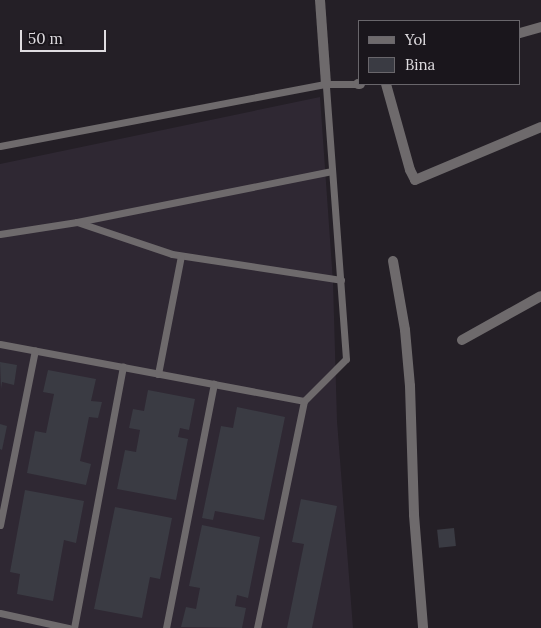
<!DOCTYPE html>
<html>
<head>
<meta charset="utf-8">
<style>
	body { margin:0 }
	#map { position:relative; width:541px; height:628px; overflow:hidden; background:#241f26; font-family:Lora,serif }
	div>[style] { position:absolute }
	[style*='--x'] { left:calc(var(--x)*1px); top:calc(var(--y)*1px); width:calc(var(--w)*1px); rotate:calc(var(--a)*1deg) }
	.built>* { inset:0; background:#2f2833 }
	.building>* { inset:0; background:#3a3b43; transform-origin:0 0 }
	.lane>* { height:7px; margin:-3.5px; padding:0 3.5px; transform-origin:3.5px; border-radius:3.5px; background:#6e6a6c }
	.street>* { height:10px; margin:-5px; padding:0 5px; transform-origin:5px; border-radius:5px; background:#6e6a6c }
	span { translate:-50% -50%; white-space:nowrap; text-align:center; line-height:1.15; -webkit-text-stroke:4px #1a161c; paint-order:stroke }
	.legend { position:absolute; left:358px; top:20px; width:162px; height:65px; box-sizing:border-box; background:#1a161c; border:1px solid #69666b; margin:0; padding:6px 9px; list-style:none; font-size:15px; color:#e0dde1 }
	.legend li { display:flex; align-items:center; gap:10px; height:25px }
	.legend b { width:25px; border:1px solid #69666b }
	.scale { position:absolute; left:20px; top:30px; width:86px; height:22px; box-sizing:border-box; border:2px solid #e0dde1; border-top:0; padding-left:6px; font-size:15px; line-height:18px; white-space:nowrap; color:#e0dde1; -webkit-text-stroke:4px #1a161c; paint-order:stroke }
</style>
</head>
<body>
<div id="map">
	<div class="built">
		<i style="clip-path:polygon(320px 97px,333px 282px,337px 421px,353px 628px,0 628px,0 164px)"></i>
	</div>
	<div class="building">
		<i style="clip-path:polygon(0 362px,17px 365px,14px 385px,2px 382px,1px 389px)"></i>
		<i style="clip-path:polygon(48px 370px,96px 379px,91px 401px,102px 402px,98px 418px,89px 417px,80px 461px,91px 464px,86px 485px,27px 473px,35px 431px,46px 433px,54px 394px,43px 392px)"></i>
		<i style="clip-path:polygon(148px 390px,195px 399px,189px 430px,180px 428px,178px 437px,188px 439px,176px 500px,117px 489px,125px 450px,136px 452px,140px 430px,129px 428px,133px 409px,144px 411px)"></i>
		<i style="clip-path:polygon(237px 407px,285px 417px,264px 520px,215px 511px,213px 520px,202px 518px,221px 426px,233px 428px)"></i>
		<i style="clip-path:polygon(0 424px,7px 426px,2px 450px,0 449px)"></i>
		<i style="clip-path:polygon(25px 490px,84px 501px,76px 543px,64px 540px,53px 601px,17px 594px,20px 574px,10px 572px)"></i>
		<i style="clip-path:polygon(301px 499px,337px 506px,312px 628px,287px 628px,304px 544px,292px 542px)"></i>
		<i style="clip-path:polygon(115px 507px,172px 518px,160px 579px,150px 577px,142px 618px,94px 609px)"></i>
		<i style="clip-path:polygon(202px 525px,260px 537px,248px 598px,237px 595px,235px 606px,246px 608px,242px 628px,181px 627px,186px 607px,196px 609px,200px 588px,189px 586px)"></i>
		<i style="left:454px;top:528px;width:18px;height:17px;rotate:84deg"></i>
	</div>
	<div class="lane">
		<i style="--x:0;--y:146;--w:332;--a:-10.8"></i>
		<i style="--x:326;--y:84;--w:32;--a:0"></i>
		<i style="--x:77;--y:222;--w:100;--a:18.6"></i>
		<i style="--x:172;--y:254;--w:171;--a:8.7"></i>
		<i style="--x:0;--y:234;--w:78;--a:-8.9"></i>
		<i style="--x:77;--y:222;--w:260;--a:-11.3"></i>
		<i style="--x:0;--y:344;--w:309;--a:10.6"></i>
		<i style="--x:304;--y:401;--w:59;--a:-45"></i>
		<i style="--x:346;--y:359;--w:276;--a:-94.2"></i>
		<i style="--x:158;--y:374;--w:120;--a:-79"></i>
		<i style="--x:0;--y:525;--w:178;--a:-78.7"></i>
		<i style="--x:0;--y:613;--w:71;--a:12.3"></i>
		<i style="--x:74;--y:628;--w:266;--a:-79.4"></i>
		<i style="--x:166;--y:628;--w:249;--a:-78.9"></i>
		<i style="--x:257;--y:628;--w:232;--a:-78.3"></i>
	</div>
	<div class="street">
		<i style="--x:320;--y:0;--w:84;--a:85.9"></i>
		<i style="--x:520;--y:33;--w:22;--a:-16"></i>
		<i style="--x:358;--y:84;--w:2;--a:0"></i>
		<i style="--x:386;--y:84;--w:89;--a:74.4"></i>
		<i style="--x:410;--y:170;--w:11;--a:63"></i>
		<i style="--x:415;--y:180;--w:137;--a:-22.8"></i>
		<i style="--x:393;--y:261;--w:70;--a:80.1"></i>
		<i style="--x:405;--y:330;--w:56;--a:84.9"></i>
		<i style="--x:410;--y:386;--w:129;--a:88.2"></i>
		<i style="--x:414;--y:515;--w:113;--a:85.4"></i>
		<i style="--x:462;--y:340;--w:90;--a:-29.1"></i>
	</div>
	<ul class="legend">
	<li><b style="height:6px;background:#6e6a6c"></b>Yol</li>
	<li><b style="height:14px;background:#3a3b43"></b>Bina</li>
	</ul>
	<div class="scale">50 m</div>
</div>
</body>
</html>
